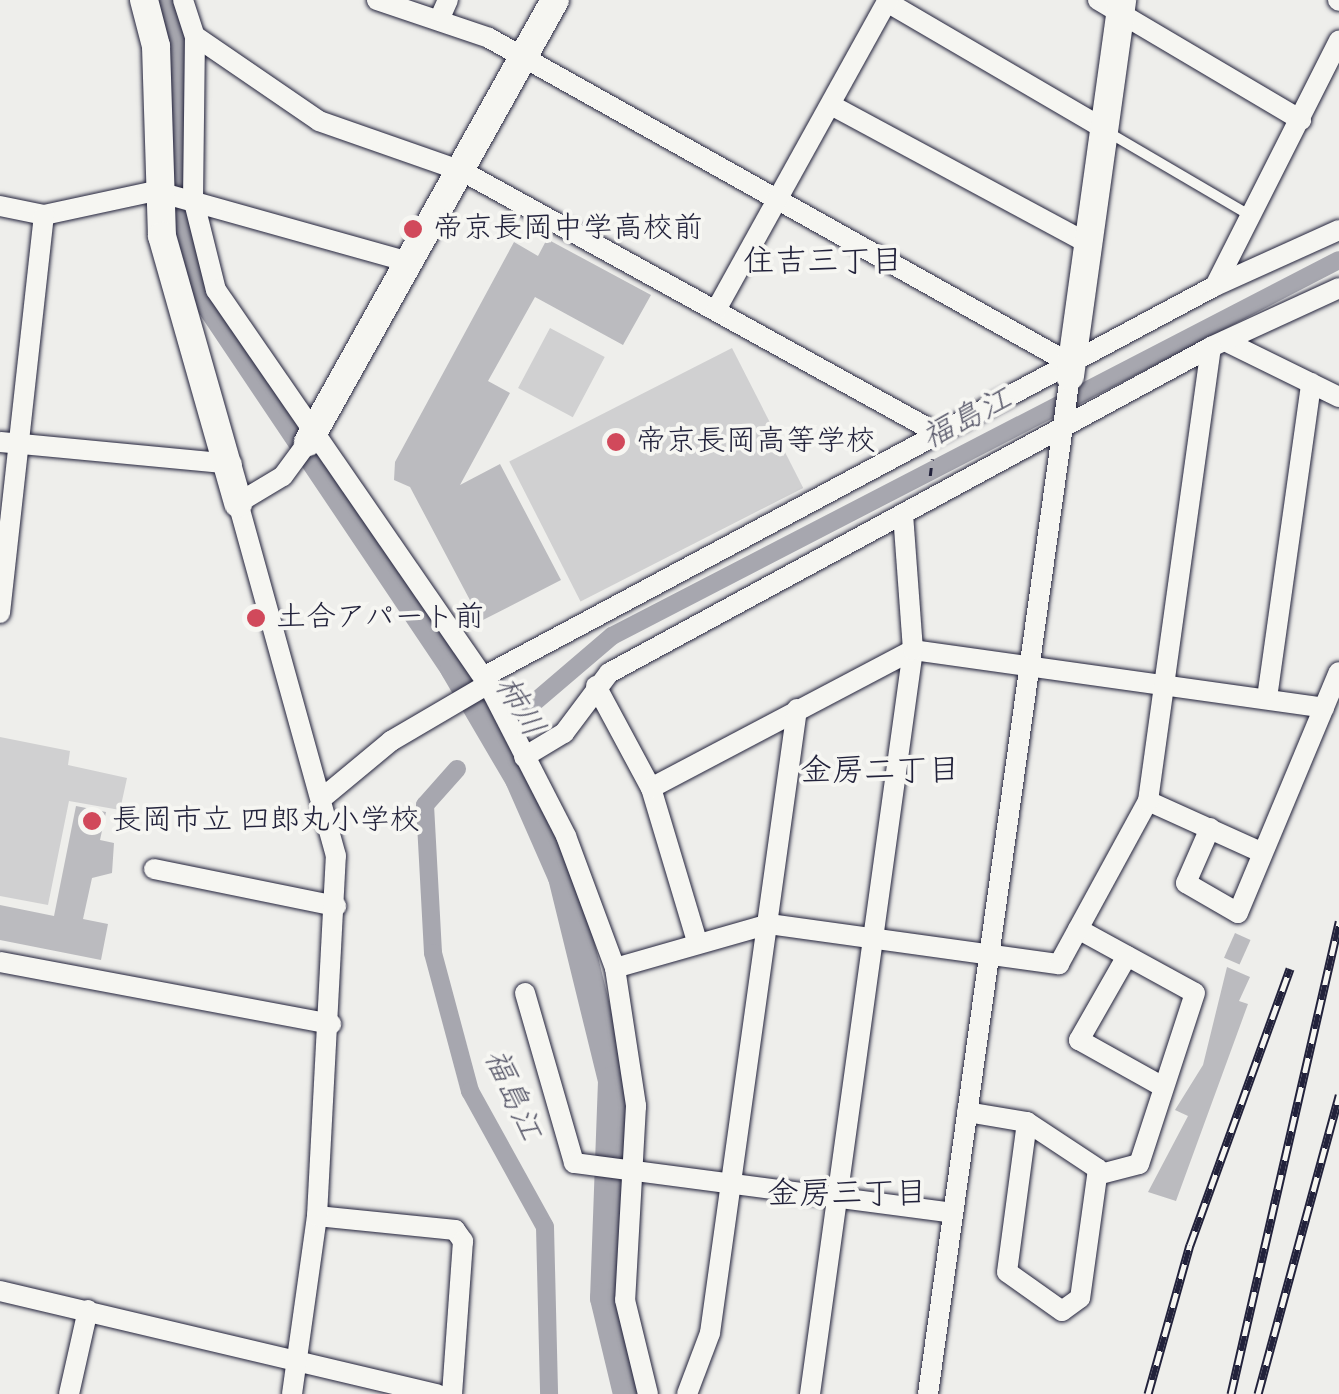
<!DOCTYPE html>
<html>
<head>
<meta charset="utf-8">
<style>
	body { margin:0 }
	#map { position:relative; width:1339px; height:1394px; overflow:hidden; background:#eeeeeb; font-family:Mynerve,"Klee One",sans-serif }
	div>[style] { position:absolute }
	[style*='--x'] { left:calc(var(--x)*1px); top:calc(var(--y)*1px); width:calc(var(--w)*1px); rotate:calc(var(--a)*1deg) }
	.green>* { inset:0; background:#d0d0d1; transform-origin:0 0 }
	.canal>* { height:18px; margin:-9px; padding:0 9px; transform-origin:9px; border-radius:9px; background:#a7a7af }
	.river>* { height:30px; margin:-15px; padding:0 15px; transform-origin:15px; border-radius:15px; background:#a7a7af }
	.building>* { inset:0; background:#bbbbbf; transform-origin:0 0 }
	.path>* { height:2.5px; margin-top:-1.25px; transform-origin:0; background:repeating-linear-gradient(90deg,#22223b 0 8px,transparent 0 16px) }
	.roads { filter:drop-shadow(0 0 2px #22223b) drop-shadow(0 0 2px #22223b) }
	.lane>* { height:10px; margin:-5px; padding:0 5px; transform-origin:5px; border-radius:5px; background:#f6f6f2 }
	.street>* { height:20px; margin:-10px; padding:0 10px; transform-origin:10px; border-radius:10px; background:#f6f6f2 }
	.secondary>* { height:28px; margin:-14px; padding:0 14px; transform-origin:14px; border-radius:14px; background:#f6f6f2 }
	.rail>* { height:9px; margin-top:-4.5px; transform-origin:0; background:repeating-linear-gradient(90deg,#f6f6f2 0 15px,#22223b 0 30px); box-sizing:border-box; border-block:2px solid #22223b }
	.dots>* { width:28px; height:28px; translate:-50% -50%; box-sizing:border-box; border:5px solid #f6f6f2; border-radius:50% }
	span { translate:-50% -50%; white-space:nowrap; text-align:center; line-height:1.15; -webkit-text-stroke:8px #f6f6f2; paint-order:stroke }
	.poi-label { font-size:30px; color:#22223b }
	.left { translate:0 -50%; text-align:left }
	.neighbourhood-label { font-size:32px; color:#22223b }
	.water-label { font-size:32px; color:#575769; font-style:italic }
</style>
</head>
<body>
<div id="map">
	<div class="green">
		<i style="left:550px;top:328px;width:62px;height:68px;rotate:28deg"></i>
		<i style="left:732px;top:348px;width:157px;height:250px;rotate:63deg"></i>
		<i style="clip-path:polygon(0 737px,70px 751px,68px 765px,127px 778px,120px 810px,69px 801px,48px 905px,0 896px)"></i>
	</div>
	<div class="canal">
		<i style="--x:530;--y:706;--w:108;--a:-40.5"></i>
		<i style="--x:612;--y:636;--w:818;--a:-27.35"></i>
		<i style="--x:457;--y:769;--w:48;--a:131.6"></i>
		<i style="--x:425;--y:805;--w:148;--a:86.9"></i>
		<i style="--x:433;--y:953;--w:143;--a:75"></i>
		<i style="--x:470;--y:1091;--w:155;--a:61.1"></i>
		<i style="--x:545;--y:1227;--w:167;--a:88.6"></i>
	</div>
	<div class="river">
		<i style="--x:167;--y:0;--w:57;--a:77.9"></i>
		<i style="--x:179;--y:56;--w:153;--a:90"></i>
		<i style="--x:179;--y:209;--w:78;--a:76"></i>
		<i style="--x:198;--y:285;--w:461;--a:56.1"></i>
		<i style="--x:455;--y:668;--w:129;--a:59.6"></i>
		<i style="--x:520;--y:779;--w:107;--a:66.3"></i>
		<i style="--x:563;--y:877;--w:210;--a:76.2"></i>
		<i style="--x:613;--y:1081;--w:217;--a:92.1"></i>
		<i style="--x:605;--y:1298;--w:99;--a:76.5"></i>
	</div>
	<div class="building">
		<i style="clip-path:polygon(547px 239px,651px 295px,623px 345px,535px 297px,488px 381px,510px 393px,460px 485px,500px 464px,561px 580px,481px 621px,410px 487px,394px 480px,395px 462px,514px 242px,538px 256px)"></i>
		<i style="clip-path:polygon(76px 806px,106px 812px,100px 840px,114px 843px,112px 873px,92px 878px,83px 919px,108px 924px,101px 960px,0 940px,0 905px,54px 916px)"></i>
		<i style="left:1235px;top:933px;width:17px;height:27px;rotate:24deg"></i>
		<i style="clip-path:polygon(1227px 967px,1250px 977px,1239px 1001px,1248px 1004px,1176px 1201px,1148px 1192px,1188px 1116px,1175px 1110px,1203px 1065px)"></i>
	</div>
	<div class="path">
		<i style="--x:930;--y:476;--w:17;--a:-83"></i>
	</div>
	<div class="roads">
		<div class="lane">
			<i style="--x:1106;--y:131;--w:168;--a:30.4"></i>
		</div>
		<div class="street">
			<i style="--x:183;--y:0;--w:38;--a:72"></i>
			<i style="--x:195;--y:36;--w:150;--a:34.4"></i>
			<i style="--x:319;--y:121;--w:151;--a:19.3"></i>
			<i style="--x:462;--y:171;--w:542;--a:28.88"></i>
			<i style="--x:377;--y:0;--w:118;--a:18.7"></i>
			<i style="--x:489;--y:38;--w:669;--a:29.25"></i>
			<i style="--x:1098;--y:0;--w:236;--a:30.6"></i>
			<i style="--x:1338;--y:0;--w:1;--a:45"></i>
			<i style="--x:887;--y:2;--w:251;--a:30.3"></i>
			<i style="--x:439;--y:20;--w:22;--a:-66"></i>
			<i style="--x:195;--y:36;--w:162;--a:90.7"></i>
			<i style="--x:193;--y:198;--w:95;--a:76"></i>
			<i style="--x:216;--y:290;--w:479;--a:55.4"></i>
			<i style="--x:488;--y:684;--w:171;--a:62.8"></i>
			<i style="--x:566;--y:836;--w:141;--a:69.6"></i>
			<i style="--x:615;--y:968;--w:140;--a:81.3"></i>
			<i style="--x:636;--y:1106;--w:194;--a:93.2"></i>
			<i style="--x:625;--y:1300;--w:97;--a:76.3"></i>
			<i style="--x:831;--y:105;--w:291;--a:28.3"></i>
			<i style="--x:0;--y:206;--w:45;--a:11.6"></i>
			<i style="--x:44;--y:215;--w:114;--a:-12.2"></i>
			<i style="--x:155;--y:191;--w:265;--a:15.6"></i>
			<i style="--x:1215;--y:286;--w:275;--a:-63.2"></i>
			<i style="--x:716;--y:310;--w:355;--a:-61"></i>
			<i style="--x:1225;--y:341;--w:127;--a:26.2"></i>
			<i style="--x:0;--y:442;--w:233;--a:5.4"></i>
			<i style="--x:0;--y:613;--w:400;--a:-83.7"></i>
			<i style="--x:483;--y:677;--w:830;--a:-28.11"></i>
			<i style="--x:1215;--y:286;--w:136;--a:-24.3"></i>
			<i style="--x:596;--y:686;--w:116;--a:61.7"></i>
			<i style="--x:651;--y:788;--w:160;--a:73.3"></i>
			<i style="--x:1267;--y:698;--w:318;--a:-82"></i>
			<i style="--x:524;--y:757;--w:47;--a:-31"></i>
			<i style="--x:564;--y:733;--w:75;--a:-53.1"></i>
			<i style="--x:609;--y:673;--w:685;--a:-28.44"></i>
			<i style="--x:1211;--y:347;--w:141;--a:-24.7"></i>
			<i style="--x:651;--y:788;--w:296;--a:-27.8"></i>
			<i style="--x:913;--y:650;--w:415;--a:8"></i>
			<i style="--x:326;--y:795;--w:85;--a:-39.7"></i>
			<i style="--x:391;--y:741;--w:113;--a:-30.4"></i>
			<i style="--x:1148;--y:801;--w:124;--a:24.3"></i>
			<i style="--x:1210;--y:828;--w:60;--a:113.6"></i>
			<i style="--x:1186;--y:883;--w:60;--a:30"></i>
			<i style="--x:1238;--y:913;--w:261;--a:-67.3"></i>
			<i style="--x:154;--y:869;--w:186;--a:11.5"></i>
			<i style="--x:1078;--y:929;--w:133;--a:28.7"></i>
			<i style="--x:1195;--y:993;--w:180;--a:108.1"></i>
			<i style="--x:1139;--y:1164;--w:43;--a:165.3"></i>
			<i style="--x:1127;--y:956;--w:97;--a:119.7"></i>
			<i style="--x:1079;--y:1040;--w:96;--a:29.2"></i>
			<i style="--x:0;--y:962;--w:337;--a:10.6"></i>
			<i style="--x:615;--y:968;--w:160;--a:-15.9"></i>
			<i style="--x:769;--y:924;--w:293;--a:7.9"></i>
			<i style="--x:1059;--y:964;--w:186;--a:-61.4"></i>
			<i style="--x:1148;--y:801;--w:458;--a:-82.1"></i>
			<i style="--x:525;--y:993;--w:177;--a:73.9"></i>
			<i style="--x:574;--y:1163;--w:382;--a:7.5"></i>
			<i style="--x:967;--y:1112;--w:61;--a:9.5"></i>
			<i style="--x:1027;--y:1122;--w:85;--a:33.5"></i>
			<i style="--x:1098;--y:1169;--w:130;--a:97.9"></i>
			<i style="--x:1080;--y:1298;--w:22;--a:144"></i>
			<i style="--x:1062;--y:1311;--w:67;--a:-144.7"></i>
			<i style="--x:1007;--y:1272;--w:151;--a:-82.4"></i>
			<i style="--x:317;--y:1216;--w:139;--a:5.8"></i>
			<i style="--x:455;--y:1230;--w:14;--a:54"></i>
			<i style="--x:463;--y:1241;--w:153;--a:94.1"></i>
			<i style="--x:0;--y:1291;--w:449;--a:13.3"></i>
			<i style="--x:69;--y:1394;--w:86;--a:-77.3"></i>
			<i style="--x:292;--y:1394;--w:180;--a:-82"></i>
			<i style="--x:317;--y:1216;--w:361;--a:-87"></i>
			<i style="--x:336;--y:856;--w:366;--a:-105.5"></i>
			<i style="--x:238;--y:503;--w:52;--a:-31"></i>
			<i style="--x:283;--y:476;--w:42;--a:-53.7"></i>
			<i style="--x:687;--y:1394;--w:65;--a:-69.3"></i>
			<i style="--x:710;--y:1333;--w:630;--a:-82.06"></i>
			<i style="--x:810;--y:1394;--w:751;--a:-82.12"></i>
			<i style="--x:913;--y:650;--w:136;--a:-94.2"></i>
			<i style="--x:928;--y:1394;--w:1028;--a:-82.06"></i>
		</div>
		<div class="secondary">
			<i style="--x:144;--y:0;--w:48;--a:75.4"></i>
			<i style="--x:156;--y:46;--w:190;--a:88.2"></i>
			<i style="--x:162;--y:236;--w:278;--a:74.1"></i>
			<i style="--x:1070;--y:376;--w:380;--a:-82.1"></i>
			<i style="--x:308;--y:442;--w:506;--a:-60.8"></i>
		</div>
	</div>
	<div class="rail">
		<i style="--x:1148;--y:1394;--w:155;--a:-74.3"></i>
		<i style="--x:1190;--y:1245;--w:294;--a:-70.1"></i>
		<i style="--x:1231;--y:1394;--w:485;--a:-77.1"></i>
		<i style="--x:1258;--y:1394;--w:310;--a:-74.8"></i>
	</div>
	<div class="dots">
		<i style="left:413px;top:229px;background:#d1495b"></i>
		<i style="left:616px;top:442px;background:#d1495b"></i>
		<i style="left:256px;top:618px;background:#d1495b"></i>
		<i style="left:92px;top:821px;background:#d1495b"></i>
	</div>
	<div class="poi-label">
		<span class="left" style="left:433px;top:229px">帝京長岡中学高校前</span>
		<span class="left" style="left:636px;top:442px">帝京長岡高等学校</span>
		<span class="left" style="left:276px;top:618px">土合アパート前</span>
		<span class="left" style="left:112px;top:821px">長岡市立 四郎丸小学校</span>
	</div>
	<div class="neighbourhood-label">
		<span style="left:823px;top:262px">住吉三丁目</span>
		<span style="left:880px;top:771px">金房二丁目</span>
		<span style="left:847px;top:1194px">金房三丁目</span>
	</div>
	<div class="water-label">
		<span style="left:967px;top:419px;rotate:-27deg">福島江</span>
		<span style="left:519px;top:707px;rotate:59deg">柿川</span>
		<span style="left:512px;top:1095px;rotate:66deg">福島江</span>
	</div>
</div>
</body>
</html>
